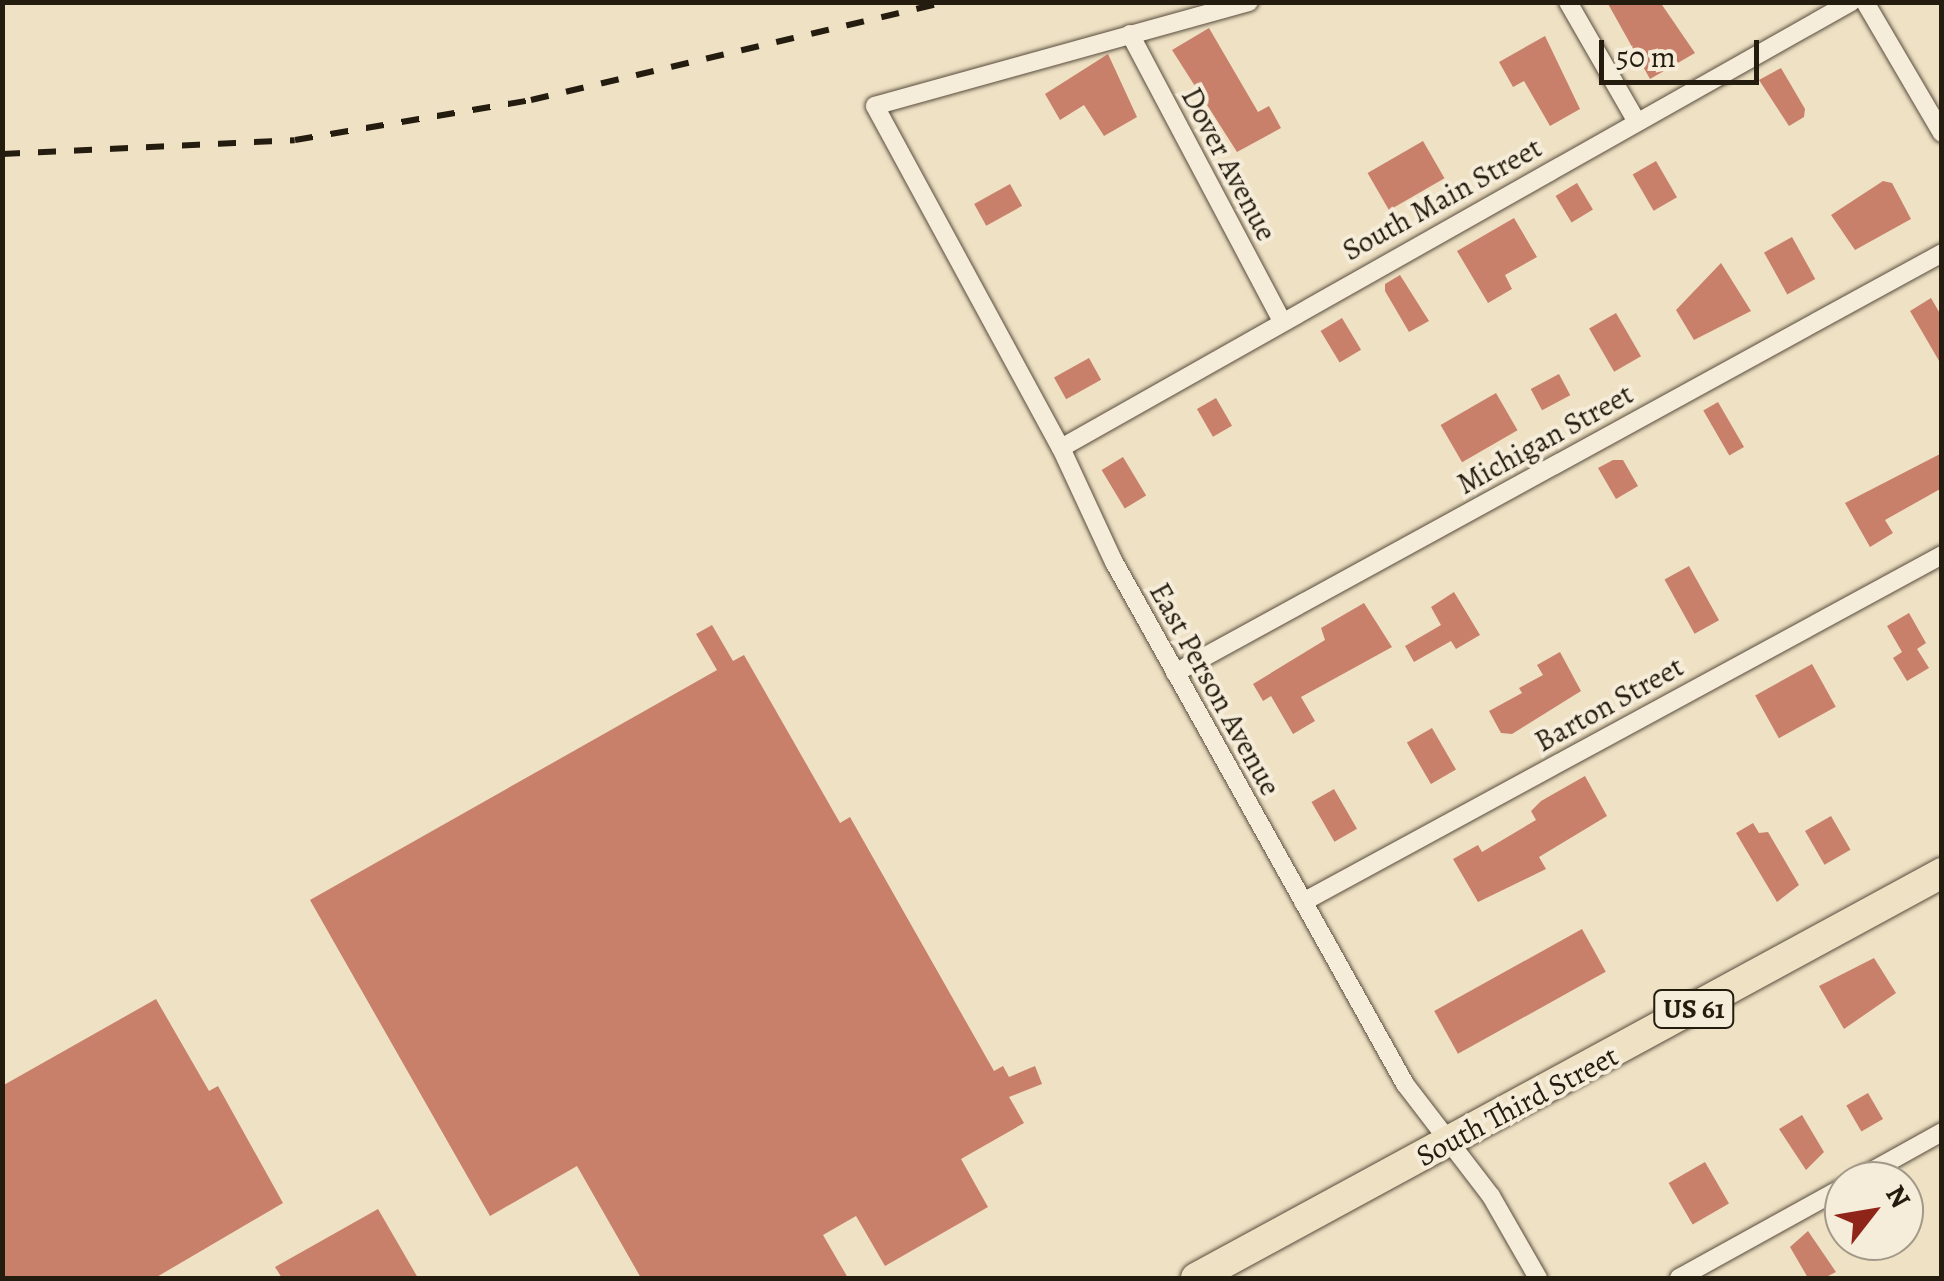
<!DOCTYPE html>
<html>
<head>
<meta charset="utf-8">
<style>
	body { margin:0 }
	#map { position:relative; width:1944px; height:1281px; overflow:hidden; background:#efe1c4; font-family:Alegreya,serif }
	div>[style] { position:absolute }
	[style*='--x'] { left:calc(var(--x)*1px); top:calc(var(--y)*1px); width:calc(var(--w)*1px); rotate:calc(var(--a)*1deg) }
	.building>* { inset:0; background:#c8806a; transform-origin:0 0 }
	.roads { filter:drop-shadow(0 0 2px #584d3d) drop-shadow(0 0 2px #584d3d) }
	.street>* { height:18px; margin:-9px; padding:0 9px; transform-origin:9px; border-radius:9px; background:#f5ecd9 }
	.primary>* { height:30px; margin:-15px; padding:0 15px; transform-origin:15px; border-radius:15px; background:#efe1c4 }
	.rail>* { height:6px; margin-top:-3px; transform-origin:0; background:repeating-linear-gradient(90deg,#251c10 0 18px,transparent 0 36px) }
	span { translate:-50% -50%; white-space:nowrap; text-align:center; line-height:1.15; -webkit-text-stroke:8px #f5ecd9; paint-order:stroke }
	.shield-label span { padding:2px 8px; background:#f5ecd9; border:2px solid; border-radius:8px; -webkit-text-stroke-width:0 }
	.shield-label { font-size:28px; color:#251c10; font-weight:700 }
	.street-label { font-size:30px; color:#251c10 }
	.frame { position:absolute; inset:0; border:5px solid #251c10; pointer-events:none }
	.north { position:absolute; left:1824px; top:1161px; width:100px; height:100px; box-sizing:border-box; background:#f5ecd9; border:2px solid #a29989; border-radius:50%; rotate:59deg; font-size:28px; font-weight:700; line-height:40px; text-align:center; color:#251c10 }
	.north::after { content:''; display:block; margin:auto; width:35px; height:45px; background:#8f2418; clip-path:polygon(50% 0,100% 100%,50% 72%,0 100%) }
	.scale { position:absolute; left:1599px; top:40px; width:160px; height:45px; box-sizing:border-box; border:5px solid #251c10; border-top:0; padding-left:12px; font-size:30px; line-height:35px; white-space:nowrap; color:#251c10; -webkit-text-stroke:8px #f5ecd9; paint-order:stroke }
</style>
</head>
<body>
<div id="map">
	<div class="building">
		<i style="clip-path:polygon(1607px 2px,1660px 2px,1695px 53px,1650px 79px)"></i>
		<i style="clip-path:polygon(1209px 28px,1258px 112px,1269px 106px,1281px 128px,1237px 152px,1172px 50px)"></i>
		<i style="clip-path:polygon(1545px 36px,1580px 109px,1550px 126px,1524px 81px,1513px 87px,1499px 62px)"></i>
		<i style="clip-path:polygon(1108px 54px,1137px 117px,1104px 136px,1084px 105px,1060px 120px,1045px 94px)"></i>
		<i style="clip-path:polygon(1781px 68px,1805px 109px,1804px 117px,1789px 126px,1759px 80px)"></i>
		<i style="left:1423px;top:141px;width:43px;height:64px;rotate:60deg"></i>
		<i style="left:1656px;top:161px;width:42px;height:27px;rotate:60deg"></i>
		<i style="clip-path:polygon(1883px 181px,1892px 183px,1911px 219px,1855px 250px,1831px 215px)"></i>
		<i style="left:1577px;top:183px;width:31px;height:25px;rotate:59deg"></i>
		<i style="left:1010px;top:184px;width:25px;height:41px;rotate:61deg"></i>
		<i style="clip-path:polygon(1514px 218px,1537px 257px,1505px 275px,1512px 289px,1488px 303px,1457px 251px)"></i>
		<i style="left:1792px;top:237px;width:48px;height:32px;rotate:61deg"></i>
		<i style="clip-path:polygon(1721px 263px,1751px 311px,1694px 340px,1676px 310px)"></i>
		<i style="clip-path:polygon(1400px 275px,1429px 321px,1409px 332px,1385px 291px,1385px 284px)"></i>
		<i style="clip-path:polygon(1931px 298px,1942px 317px,1942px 366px,1910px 311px)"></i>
		<i style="left:1616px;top:313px;width:50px;height:31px;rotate:60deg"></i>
		<i style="left:1342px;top:318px;width:37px;height:25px;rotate:59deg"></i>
		<i style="left:1089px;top:358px;width:25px;height:40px;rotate:61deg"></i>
		<i style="left:1559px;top:374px;width:24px;height:32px;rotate:62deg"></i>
		<i style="left:1496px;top:393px;width:43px;height:64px;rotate:60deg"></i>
		<i style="left:1216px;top:398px;width:32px;height:22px;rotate:60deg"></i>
		<i style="left:1718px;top:402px;width:52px;height:17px;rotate:60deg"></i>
		<i style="clip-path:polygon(1942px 453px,1942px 488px,1885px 520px,1893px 533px,1870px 547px,1845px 503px)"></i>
		<i style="left:1123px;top:457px;width:45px;height:25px;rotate:59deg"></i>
		<i style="clip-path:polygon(1613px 460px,1623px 460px,1638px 486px,1616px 499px,1598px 468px)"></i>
		<i style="left:1689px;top:566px;width:62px;height:28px;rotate:61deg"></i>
		<i style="clip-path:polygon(1454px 592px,1480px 635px,1456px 649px,1451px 641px,1414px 662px,1405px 646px,1441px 625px,1431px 607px)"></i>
		<i style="clip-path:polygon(1364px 603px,1392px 647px,1301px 697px,1315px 721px,1293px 734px,1271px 696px,1263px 701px,1253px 684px,1325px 640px,1321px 628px)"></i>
		<i style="clip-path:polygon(1909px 613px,1926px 643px,1917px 649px,1929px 668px,1907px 681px,1893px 658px,1902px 652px,1887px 626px)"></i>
		<i style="clip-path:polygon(712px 625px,733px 661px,744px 655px,840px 823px,850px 817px,994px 1071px,1003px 1066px,1009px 1077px,1035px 1066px,1042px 1084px,1009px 1097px,1024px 1123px,961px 1159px,988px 1207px,885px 1266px,856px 1216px,823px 1235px,848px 1278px,641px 1278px,577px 1166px,490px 1216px,310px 900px,717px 670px,696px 634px)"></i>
		<i style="clip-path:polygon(1560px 652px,1581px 691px,1512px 734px,1501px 733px,1489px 711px,1522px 693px,1519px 688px,1543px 675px,1537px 665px)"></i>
		<i style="left:1812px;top:664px;width:49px;height:65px;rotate:61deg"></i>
		<i style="left:1432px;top:728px;width:48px;height:29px;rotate:60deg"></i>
		<i style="clip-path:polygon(1585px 776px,1607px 816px,1539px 857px,1546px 869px,1478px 902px,1453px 859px,1478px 845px,1482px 852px,1536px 820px,1531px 811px,1541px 801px)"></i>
		<i style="left:1334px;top:789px;width:46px;height:26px;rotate:60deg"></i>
		<i style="left:1831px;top:816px;width:39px;height:30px;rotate:60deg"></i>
		<i style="clip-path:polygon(1753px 823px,1759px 833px,1768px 832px,1799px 885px,1777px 902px,1736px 833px)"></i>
		<i style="left:1582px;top:929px;width:49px;height:169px;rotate:61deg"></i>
		<i style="clip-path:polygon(1874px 958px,1896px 993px,1844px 1029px,1819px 986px)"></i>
		<i style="clip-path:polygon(156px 999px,209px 1091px,218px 1086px,283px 1203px,155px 1278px,2px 1278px,2px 1086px)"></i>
		<i style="left:1868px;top:1093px;width:30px;height:25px;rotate:60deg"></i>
		<i style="clip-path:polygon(1802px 1115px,1824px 1152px,1806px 1170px,1779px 1129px)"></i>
		<i style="left:1705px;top:1162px;width:48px;height:42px;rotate:60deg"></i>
		<i style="clip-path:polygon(378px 1209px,418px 1278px,282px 1278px,275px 1267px)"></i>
		<i style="clip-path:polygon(1808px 1231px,1836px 1272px,1824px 1278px,1808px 1278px,1790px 1247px)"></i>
	</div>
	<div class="roads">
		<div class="street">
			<i style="--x:1249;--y:2;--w:388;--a:164.5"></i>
			<i style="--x:875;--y:106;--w:389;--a:61.5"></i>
			<i style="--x:1061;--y:448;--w:126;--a:65.1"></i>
			<i style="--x:1114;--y:562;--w:598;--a:60.86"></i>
			<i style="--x:1405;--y:1084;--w:141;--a:52.5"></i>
			<i style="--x:1491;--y:1196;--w:95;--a:60.2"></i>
			<i style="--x:1568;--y:2;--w:138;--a:60.1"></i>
			<i style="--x:1865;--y:2;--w:152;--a:59.6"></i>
			<i style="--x:1130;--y:34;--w:323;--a:62.1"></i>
			<i style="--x:1061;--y:448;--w:907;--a:-29.45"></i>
			<i style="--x:1175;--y:673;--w:874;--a:-28.7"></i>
			<i style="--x:1303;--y:902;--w:727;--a:-28.5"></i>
			<i style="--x:1854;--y:1181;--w:101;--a:-29.1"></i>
			<i style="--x:1679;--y:1278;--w:188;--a:-28.9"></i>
		</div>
		<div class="primary">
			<i style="--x:1196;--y:1278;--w:849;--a:-28.5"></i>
		</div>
	</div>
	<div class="rail">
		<i style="--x:2;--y:154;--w:293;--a:-2.7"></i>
		<i style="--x:295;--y:140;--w:239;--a:-9.6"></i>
		<i style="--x:531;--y:100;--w:426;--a:-13.3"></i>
	</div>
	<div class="shield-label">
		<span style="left:1694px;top:1009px">US 61</span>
	</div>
	<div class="street-label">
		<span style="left:1229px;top:164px;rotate:62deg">Dover Avenue</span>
		<span style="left:1442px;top:199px;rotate:-29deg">South Main Street</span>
		<span style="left:1545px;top:439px;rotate:-29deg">Michigan Street</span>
		<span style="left:1215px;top:689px;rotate:61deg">East Person Avenue</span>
		<span style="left:1609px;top:704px;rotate:-29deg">Barton Street</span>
		<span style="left:1517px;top:1106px;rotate:-28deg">South Third Street</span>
	</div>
	<div class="frame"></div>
	<div class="north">N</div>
	<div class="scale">50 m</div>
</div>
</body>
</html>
